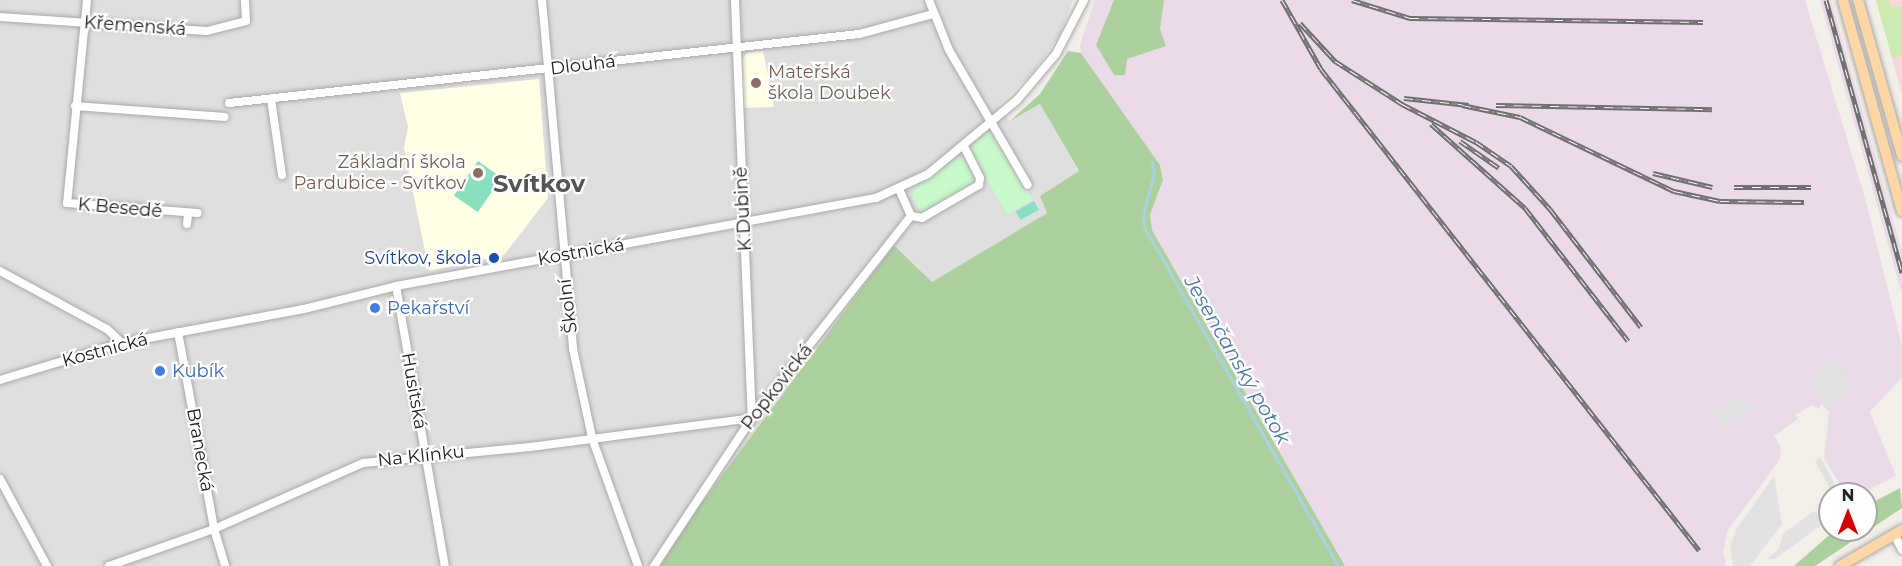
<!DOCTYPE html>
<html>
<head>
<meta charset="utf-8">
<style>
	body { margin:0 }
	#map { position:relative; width:1902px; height:566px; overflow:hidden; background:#f2efe9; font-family:Montserrat,sans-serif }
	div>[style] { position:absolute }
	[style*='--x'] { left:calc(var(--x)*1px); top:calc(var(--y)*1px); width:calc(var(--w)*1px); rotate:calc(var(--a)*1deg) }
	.residential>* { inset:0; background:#e0dfdf }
	.commercial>* { inset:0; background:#f2dad9 }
	.industrial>* { inset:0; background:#ebdbe8 }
	.education>* { inset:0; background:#ffffe5 }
	.grass>* { inset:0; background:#cdebb0 }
	.forest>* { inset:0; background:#add19e }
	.park>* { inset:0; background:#c8facc }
	.pitch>* { inset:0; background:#88e0be; transform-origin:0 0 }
	.parking>* { inset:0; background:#e2e2e2; transform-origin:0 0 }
	.stream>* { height:3px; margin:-1.5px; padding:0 1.5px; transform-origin:1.5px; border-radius:1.5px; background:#aad3df }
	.roads { filter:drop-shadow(0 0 2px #a9a9a9) drop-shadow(0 0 2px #a9a9a9) }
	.minor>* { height:8px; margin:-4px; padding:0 4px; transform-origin:4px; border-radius:4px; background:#fff }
	.major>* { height:10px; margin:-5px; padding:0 5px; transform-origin:5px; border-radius:5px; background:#fcd6a4 }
	.rail>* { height:5px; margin-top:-2.5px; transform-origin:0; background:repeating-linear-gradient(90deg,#fff 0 9px,#707070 0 18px); box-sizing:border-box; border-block:2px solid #707070 }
	.dots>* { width:16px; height:16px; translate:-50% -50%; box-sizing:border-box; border:3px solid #fff; border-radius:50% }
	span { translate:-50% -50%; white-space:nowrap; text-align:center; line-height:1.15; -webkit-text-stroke:4.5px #fff; paint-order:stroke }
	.street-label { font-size:18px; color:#222 }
	.education-label { font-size:18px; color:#785e54 }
	.left { translate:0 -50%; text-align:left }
	.right { translate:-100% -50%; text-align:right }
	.transit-label { font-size:18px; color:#164399 }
	.shop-label { font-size:18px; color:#366cbe }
	.water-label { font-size:20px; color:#4a7aab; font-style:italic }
	.district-label { font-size:24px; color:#555; font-weight:700 }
	.north { position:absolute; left:1818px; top:482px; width:60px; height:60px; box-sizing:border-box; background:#fff; border:2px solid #a7a7a7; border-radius:50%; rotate:0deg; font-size:16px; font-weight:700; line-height:24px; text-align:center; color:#222 }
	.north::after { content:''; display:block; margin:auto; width:21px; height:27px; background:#d40000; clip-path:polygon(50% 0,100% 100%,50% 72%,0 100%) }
</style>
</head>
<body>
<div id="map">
	<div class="residential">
		<i style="clip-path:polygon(0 0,1073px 0,1060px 35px,1033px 72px,998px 106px,1010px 121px,1040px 104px,1079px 172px,1040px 196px,1047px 213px,932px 282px,895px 245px,700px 505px,660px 566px,0 566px)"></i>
	</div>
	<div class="commercial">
		<i style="clip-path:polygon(1876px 0,1902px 0,1902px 94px,1892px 58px)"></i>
	</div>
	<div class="industrial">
		<i style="clip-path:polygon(1095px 0,1805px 0,1865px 198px,1902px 346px,1902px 377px,1870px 412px,1896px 476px,1860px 494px,1846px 494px,1824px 458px,1829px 412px,1821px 403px,1820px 409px,1812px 405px,1802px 411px,1795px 415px,1798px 419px,1774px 436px,1781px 447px,1780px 459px,1728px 530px,1723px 552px,1726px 566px,1345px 566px,1152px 230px,1150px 215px,1163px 180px,1160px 165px,1081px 53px,1080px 45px)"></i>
		<i style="clip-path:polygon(1820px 0,1831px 0,1902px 251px,1902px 295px)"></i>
	</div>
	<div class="education">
		<i style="clip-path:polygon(763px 51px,774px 107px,744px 108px,742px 59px,747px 53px)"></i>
		<i style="clip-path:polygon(539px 79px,548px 198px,504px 255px,429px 271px,404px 148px,408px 127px,400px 93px)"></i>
	</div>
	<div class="grass">
		<i style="clip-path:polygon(1876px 0,1888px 0,1891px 6px,1902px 7px,1902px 55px,1892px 58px)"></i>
	</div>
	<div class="forest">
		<i style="clip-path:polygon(1114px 0,1164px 0,1160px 29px,1166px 46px,1127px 59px,1125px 75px,1114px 75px,1096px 45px)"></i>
		<i style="clip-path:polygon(1068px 51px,1081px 53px,1160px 165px,1163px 180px,1150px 215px,1152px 230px,1345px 566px,660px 566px,700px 505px,894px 245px,932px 282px,1047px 213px,1040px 196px,1079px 171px,1040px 104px,1010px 121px,1040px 94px)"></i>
		<i style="clip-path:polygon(1900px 488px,1902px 508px,1815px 566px,1794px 566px,1835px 530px,1866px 530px,1866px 506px)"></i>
	</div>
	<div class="park">
		<i style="clip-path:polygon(987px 132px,993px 132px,1032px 200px,1007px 214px,973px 155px,972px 145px)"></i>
		<i style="clip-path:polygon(954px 159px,967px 159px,977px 184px,921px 212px,912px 197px,915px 188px)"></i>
	</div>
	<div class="pitch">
		<i style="left:478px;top:161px;width:29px;height:42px;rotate:35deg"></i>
		<i style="left:1034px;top:201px;width:10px;height:21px;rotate:61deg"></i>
	</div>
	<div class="parking">
		<i style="left:1832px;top:359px;width:36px;height:31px;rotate:53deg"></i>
		<i style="clip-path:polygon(1735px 397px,1747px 400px,1756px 409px,1719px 428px,1710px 411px)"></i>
		<i style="clip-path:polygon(1821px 458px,1840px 494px,1833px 494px,1815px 461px)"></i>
		<i style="clip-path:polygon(1774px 476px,1782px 524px,1750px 566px,1733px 566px,1730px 547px,1736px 530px)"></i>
		<i style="clip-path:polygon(1814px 511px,1829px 519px,1775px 559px,1766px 559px,1779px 549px,1783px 534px)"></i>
	</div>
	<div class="stream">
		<i style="--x:1152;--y:162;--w:11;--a:80"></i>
		<i style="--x:1154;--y:173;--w:42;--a:105"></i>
		<i style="--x:1143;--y:214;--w:13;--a:86"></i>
		<i style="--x:1144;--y:227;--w:391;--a:60.2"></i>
	</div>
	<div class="roads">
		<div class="minor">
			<i style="--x:87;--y:0;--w:204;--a:95.6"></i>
			<i style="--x:67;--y:203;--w:131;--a:4.4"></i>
			<i style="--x:542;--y:0;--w:350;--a:84.9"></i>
			<i style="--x:573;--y:349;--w:91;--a:77.9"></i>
			<i style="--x:592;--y:438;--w:136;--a:70.2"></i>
			<i style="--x:735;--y:0;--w:418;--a:87.7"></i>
			<i style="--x:929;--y:0;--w:54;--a:68.2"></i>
			<i style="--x:949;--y:50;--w:156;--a:59.7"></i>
			<i style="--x:0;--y:17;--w:207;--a:3.9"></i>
			<i style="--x:207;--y:31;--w:40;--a:-14.4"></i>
			<i style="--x:246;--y:21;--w:21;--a:-93"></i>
			<i style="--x:271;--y:99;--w:77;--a:81.8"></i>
			<i style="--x:229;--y:103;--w:634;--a:-6.25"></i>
			<i style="--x:859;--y:34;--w:77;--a:-15.1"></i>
			<i style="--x:75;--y:106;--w:150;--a:4.2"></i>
			<i style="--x:911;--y:216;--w:11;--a:10"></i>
			<i style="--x:922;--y:218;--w:66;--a:-30.1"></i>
			<i style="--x:979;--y:185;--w:7;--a:-82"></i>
			<i style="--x:980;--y:178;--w:36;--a:-117"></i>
			<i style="--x:187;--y:224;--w:10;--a:-84"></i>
			<i style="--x:0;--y:271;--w:122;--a:28.5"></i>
			<i style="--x:107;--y:329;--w:21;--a:43"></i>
			<i style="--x:396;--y:286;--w:284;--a:80.1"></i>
			<i style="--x:178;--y:332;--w:200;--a:79.6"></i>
			<i style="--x:214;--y:529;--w:39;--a:73"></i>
			<i style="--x:0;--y:380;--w:127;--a:-16.9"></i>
			<i style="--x:122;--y:343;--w:185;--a:-10.6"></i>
			<i style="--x:304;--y:309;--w:95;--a:-14"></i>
			<i style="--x:396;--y:286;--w:488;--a:-10.4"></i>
			<i style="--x:876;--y:198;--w:57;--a:-24.8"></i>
			<i style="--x:928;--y:174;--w:116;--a:-39.7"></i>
			<i style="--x:1017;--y:100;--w:60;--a:-49.7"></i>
			<i style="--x:1056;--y:54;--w:61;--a:-62.6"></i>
			<i style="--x:0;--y:479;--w:99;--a:61.6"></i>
			<i style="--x:1894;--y:534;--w:18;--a:63"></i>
			<i style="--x:109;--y:566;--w:111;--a:-19.4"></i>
			<i style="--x:214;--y:529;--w:163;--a:-23.9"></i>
			<i style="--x:363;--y:463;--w:168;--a:-5.5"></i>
			<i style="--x:530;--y:447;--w:224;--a:-7.4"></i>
			<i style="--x:654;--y:566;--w:178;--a:-56.5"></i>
			<i style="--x:752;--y:418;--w:257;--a:-51.8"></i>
			<i style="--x:911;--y:216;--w:30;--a:-114"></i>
		</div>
		<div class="major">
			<i style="--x:1843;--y:0;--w:219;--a:74.4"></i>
			<i style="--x:1858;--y:0;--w:162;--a:74.2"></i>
			<i style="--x:1840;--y:566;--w:72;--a:-30.1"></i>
		</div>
	</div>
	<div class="rail">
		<i style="--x:1282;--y:0;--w:79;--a:60.5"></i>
		<i style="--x:1321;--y:69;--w:612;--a:51.84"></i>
		<i style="--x:1352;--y:0;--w:61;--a:17.2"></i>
		<i style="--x:1410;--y:18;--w:293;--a:0.8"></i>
		<i style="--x:1826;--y:0;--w:283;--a:74.4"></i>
		<i style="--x:1300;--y:23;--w:52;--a:47.4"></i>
		<i style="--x:1335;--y:61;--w:80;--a:32.7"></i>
		<i style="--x:1402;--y:104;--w:83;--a:27.2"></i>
		<i style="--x:1476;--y:142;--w:42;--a:34.4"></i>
		<i style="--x:1511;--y:166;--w:58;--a:47.8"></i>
		<i style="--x:1550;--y:209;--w:149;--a:52.4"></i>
		<i style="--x:1404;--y:98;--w:65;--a:6.1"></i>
		<i style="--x:1462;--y:105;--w:59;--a:11.7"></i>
		<i style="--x:1520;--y:117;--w:171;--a:25.7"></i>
		<i style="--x:1674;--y:191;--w:47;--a:12.3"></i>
		<i style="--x:1720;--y:201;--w:84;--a:0.7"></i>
		<i style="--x:1496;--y:105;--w:216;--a:1.1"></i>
		<i style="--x:1431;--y:124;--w:126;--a:41.8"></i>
		<i style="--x:1525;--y:208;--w:168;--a:52.2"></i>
		<i style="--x:1460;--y:141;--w:47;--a:34.7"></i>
		<i style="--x:1653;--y:173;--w:61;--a:13.3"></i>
		<i style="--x:1734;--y:187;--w:77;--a:0"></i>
	</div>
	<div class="dots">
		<i style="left:756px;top:83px;background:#8d6e63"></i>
		<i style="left:478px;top:173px;background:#8d6e63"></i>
		<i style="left:494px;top:258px;background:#1a4fb4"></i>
		<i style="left:375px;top:308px;background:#3f7fe0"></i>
		<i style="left:160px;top:371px;background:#3f7fe0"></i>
	</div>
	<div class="street-label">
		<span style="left:135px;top:26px;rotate:4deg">Křemenská</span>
		<span style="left:583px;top:65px;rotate:-7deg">Dlouhá</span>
		<span style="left:120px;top:208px;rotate:5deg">K Besedě</span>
		<span style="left:743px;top:209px;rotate:-93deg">K Dubině</span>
		<span style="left:581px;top:252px;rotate:-10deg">Kostnická</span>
		<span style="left:568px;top:306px;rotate:-97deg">Školní</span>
		<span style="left:105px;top:350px;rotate:-15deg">Kostnická</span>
		<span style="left:777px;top:387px;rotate:-52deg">Popkovická</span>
		<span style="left:414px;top:391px;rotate:80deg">Husitská</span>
		<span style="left:200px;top:450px;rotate:80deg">Branecká</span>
		<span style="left:421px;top:456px;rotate:-6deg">Na Klínku</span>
	</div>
	<div class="education-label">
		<span class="left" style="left:768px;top:83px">Mateřská<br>škola Doubek</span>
		<span class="right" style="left:466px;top:173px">Základní škola<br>Pardubice - Svítkov</span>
	</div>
	<div class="transit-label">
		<span class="right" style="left:482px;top:258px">Svítkov, škola</span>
	</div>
	<div class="shop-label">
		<span class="left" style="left:387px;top:308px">Pekařství</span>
		<span class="left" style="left:172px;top:371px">Kubík</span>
	</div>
	<div class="water-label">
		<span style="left:1237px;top:360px;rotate:60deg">Jesenčanský potok</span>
	</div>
	<div class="district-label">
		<span style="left:539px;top:184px">Svítkov</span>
	</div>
	<div class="north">N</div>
</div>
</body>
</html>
